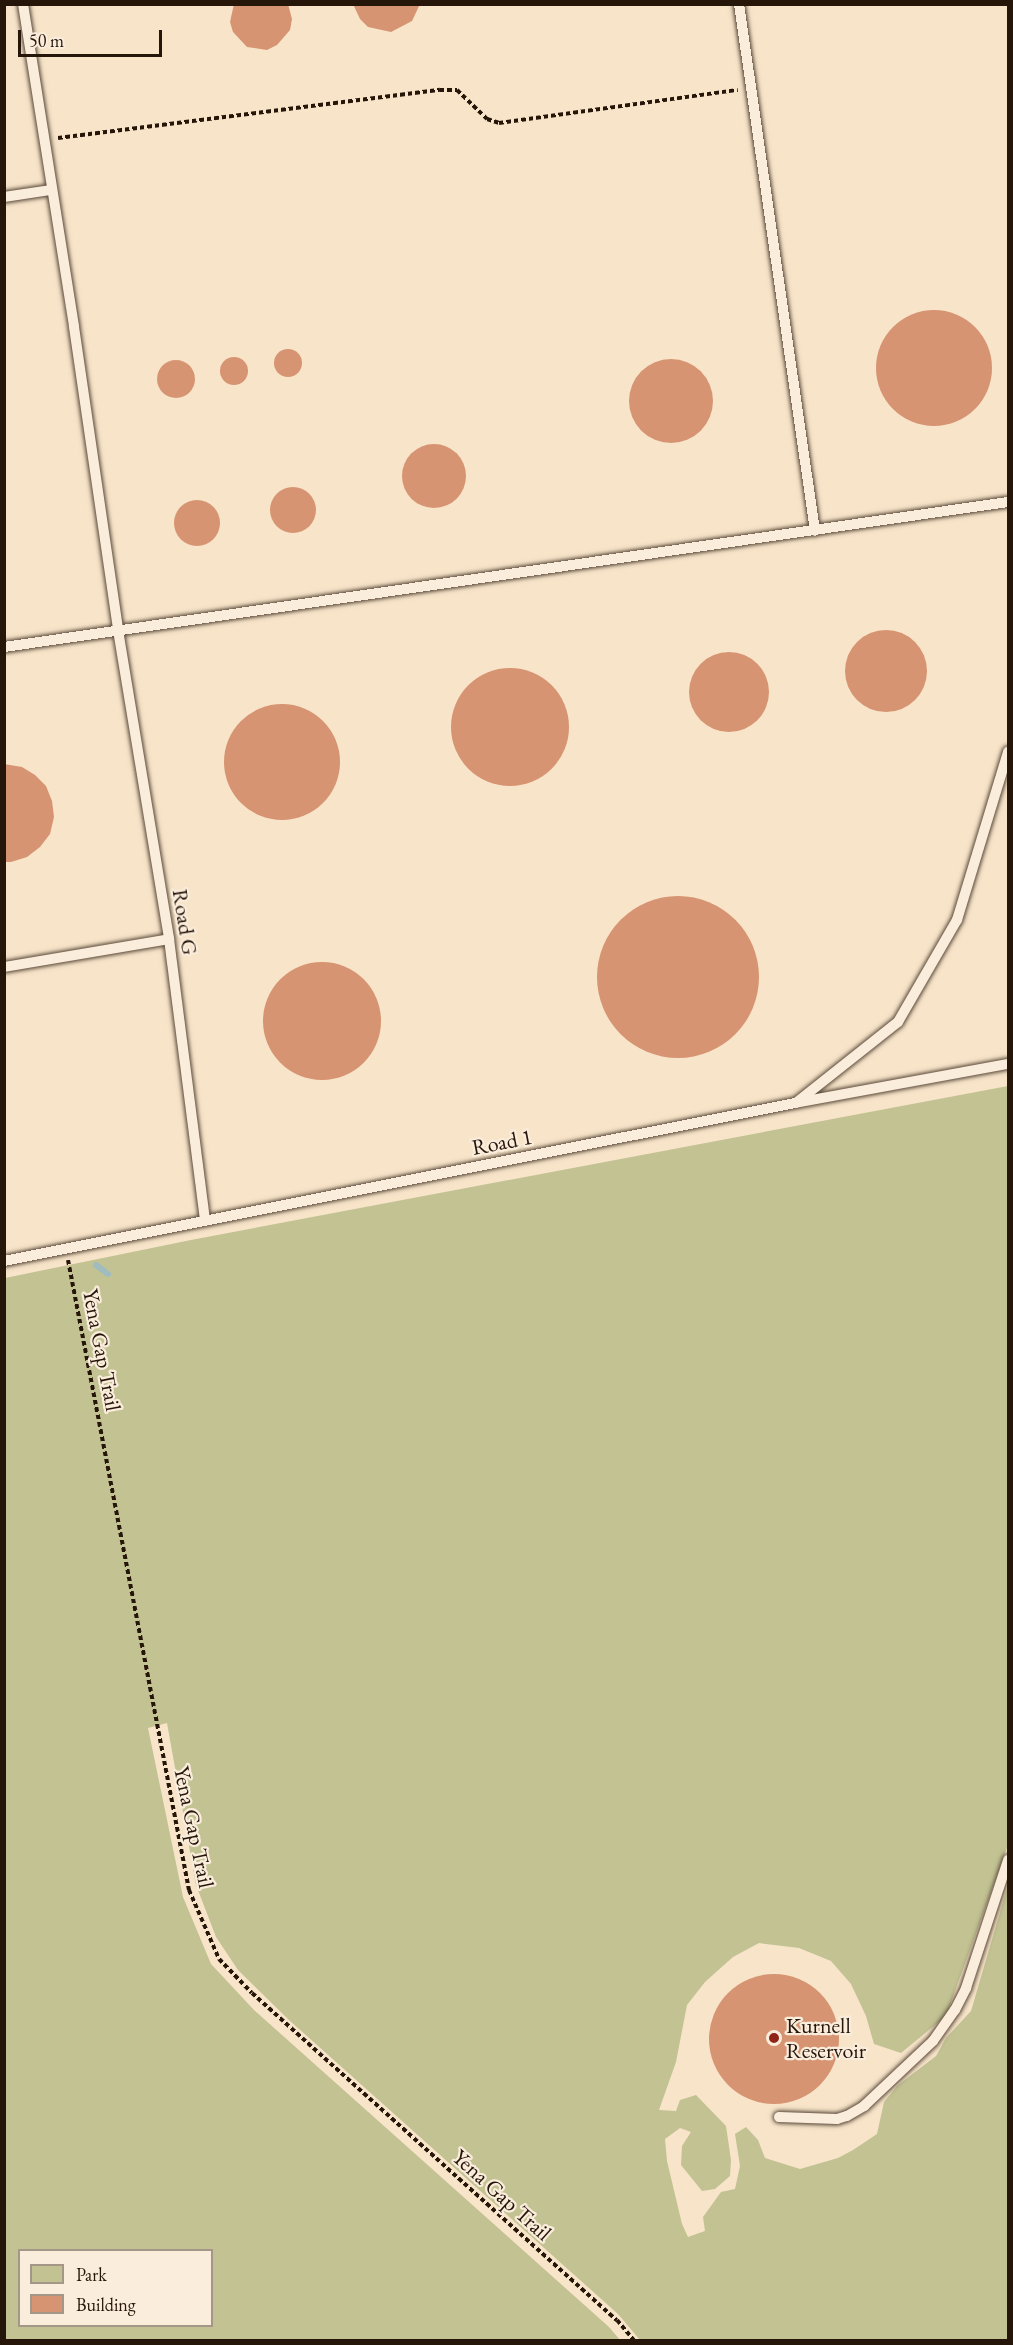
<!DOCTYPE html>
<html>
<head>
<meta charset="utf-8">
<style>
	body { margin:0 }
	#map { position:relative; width:1013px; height:2345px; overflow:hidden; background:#f7e4c9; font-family:"EB Garamond",serif }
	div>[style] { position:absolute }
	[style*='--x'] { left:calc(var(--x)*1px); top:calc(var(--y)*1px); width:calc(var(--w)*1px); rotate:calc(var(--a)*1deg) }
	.green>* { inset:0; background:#c2c293 }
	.stream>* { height:6px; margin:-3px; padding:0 3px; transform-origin:3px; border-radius:3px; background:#a0bcbe }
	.building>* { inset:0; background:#d79472 }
	.round { border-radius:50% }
	.path>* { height:4px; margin-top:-2px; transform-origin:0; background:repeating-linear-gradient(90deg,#261509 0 4.5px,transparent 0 7.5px) }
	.roads { filter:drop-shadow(0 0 2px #5a4939) drop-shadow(0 0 2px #5a4939) }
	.lane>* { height:10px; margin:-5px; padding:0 5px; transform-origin:5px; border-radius:5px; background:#faeddc }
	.dots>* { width:16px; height:16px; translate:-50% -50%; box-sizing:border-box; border:3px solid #faeddc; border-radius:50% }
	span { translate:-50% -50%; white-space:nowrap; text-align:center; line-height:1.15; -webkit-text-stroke:4.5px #faeddc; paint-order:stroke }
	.street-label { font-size:22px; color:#261509 }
	.poi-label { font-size:22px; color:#261509 }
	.left { translate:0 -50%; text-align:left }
	.frame { position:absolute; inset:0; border:6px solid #261509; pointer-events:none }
	.legend { position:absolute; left:18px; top:2249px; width:195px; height:78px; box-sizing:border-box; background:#faeddc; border:2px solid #a59788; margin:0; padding:8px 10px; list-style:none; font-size:18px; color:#261509 }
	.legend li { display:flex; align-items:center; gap:12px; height:30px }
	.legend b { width:30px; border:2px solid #a59788 }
	.scale { position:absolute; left:18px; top:30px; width:144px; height:27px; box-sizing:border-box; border:3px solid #261509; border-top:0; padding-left:8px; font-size:18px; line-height:21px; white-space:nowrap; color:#261509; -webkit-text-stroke:4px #faeddc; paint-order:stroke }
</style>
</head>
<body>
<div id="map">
	<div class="green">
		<i style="clip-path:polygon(evenodd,1008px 1086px,1008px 1845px,946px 2016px,901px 2053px,874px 2044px,866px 2016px,851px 1984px,831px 1961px,799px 1948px,759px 1943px,733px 1957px,705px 1982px,687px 2005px,676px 2062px,659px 2110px,676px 2111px,680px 2100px,696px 2095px,726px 2126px,731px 2160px,730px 2176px,715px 2189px,702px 2191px,681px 2165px,682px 2146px,691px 2132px,680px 2128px,665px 2139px,667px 2161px,682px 2224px,688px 2237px,705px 2231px,703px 2217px,721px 2192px,735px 2189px,740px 2166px,735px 2134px,746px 2127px,758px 2140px,765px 2158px,800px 2169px,838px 2158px,853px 2150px,877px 2134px,884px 2102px,897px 2086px,936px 2056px,946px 2038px,971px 2011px,1008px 1885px,1008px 2340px,640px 2340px,618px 2314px,289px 2020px,238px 1970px,216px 1937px,196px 1885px,167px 1723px,148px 1728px,183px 1897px,211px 1964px,254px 2010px,609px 2327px,620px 2340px,5px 2340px,5px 1278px,191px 1240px,1008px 1086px,20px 2250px,212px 2250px,212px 2326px,20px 2326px,20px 2250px)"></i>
	</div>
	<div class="stream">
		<i style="--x:96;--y:1265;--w:15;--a:37"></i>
	</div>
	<div class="building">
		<i style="clip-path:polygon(234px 4px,288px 4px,292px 19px,290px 30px,277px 45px,267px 50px,247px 47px,233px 32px,230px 22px)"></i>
		<i style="clip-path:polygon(353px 4px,420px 4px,412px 21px,391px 32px,368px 27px,360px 19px)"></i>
		<i class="round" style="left:876px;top:310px;width:116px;height:116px"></i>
		<i class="round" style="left:274px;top:349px;width:28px;height:28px"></i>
		<i class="round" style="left:220px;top:357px;width:28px;height:28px"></i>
		<i class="round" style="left:629px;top:359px;width:84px;height:84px"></i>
		<i class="round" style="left:157px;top:360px;width:38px;height:38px"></i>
		<i class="round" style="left:402px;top:444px;width:64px;height:64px"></i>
		<i class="round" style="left:270px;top:487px;width:46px;height:46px"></i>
		<i class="round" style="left:174px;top:500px;width:46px;height:46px"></i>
		<i class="round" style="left:845px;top:630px;width:82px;height:82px"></i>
		<i class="round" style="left:689px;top:652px;width:80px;height:80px"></i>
		<i class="round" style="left:451px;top:668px;width:118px;height:118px"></i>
		<i class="round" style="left:224px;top:704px;width:116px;height:116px"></i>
		<i style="clip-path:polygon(4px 764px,22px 767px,35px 775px,46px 786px,52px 801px,54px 817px,50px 834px,40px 847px,27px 857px,11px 862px,4px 862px)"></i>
		<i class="round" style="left:597px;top:896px;width:162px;height:162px"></i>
		<i class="round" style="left:263px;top:962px;width:118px;height:118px"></i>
		<i class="round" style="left:709px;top:1974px;width:130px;height:130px"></i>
	</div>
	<div class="path">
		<i style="--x:58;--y:138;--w:385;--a:-7.2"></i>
		<i style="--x:440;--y:90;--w:17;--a:0"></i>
		<i style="--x:457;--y:90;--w:42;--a:44"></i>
		<i style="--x:487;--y:119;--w:13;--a:18"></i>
		<i style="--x:499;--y:123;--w:241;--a:-7.9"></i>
		<i style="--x:68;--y:1260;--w:642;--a:79.13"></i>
		<i style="--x:189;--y:1890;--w:75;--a:66.5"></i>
		<i style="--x:219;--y:1959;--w:47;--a:45.9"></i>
		<i style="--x:252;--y:1993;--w:490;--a:41.9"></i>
		<i style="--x:617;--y:2320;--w:26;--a:50"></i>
	</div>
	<div class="roads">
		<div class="lane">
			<i style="--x:23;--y:4;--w:327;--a:81"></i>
			<i style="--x:74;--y:327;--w:306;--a:81.7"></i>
			<i style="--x:118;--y:630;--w:313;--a:80.6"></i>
			<i style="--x:169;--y:939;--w:284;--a:82.7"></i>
			<i style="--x:739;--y:4;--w:532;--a:81.79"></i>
			<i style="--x:4;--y:197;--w:48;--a:-8.5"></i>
			<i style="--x:4;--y:647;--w:1014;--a:-8.22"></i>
			<i style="--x:4;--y:967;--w:167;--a:-9.6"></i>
			<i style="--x:797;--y:1102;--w:129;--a:-38.4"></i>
			<i style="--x:898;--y:1022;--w:118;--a:-60"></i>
			<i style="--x:957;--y:920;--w:176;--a:-73.1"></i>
			<i style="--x:4;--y:1261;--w:807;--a:-11.3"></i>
			<i style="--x:795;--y:1103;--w:217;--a:-10.4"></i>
			<i style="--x:779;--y:2117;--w:58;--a:2"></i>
			<i style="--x:837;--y:2119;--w:10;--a:-17"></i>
			<i style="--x:847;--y:2116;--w:20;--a:-30"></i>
			<i style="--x:864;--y:2106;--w:95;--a:-43.3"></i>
			<i style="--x:933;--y:2041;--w:38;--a:-55"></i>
			<i style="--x:955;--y:2010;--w:25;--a:-63"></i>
			<i style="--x:966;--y:1988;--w:135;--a:-71.8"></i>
		</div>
	</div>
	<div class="dots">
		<i style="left:774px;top:2038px;background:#8f2418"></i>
	</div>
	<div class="street-label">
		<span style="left:185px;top:922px;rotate:81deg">Road G</span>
		<span style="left:502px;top:1142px;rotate:-11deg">Road 1</span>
		<span style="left:102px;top:1350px;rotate:79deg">Yena Gap Trail</span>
		<span style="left:194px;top:1827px;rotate:78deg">Yena Gap Trail</span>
		<span style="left:502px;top:2195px;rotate:42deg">Yena Gap Trail</span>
	</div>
	<div class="poi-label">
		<span class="left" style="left:786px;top:2038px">Kurnell<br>Reservoir</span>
	</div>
	<div class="frame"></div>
	<ul class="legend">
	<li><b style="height:16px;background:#c2c293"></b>Park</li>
	<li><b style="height:16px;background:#d79472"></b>Building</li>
	</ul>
	<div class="scale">50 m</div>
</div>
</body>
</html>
